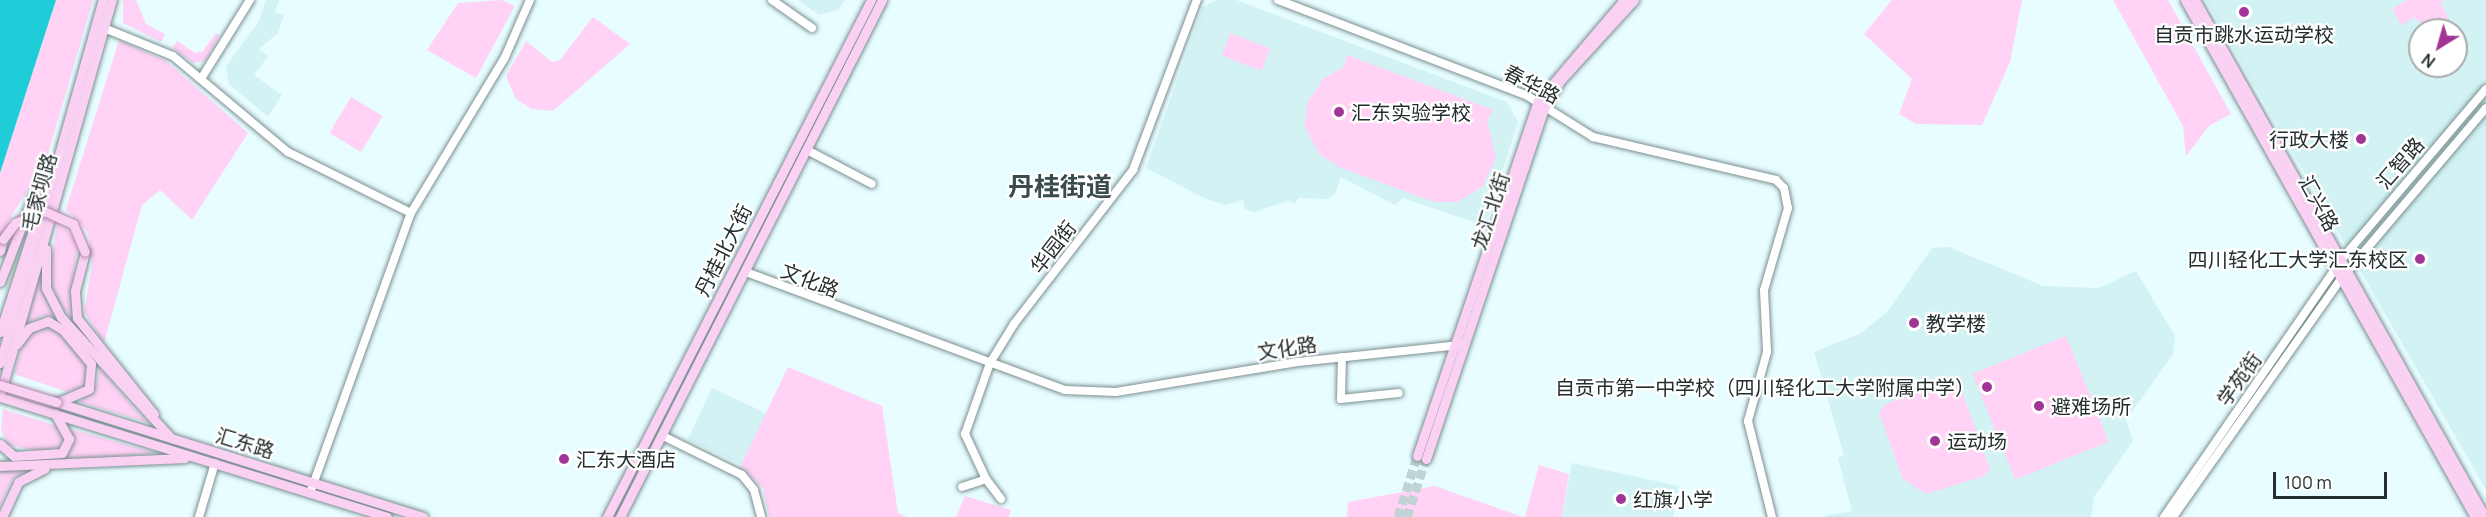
<!DOCTYPE html>
<html>
<head>
<meta charset="utf-8">
<style>
	body { margin:0 }
	#map { position:relative; width:2486px; height:517px; overflow:hidden; background:#e7fdff; font-family:Manrope,"Noto Sans SC",sans-serif }
	div>[style] { position:absolute }
	[style*='--x'] { left:calc(var(--x)*1px); top:calc(var(--y)*1px); width:calc(var(--w)*1px); rotate:calc(var(--a)*1deg) }
	.built>* { inset:0; background:#d2f2f4; transform-origin:0 0 }
	.green>* { inset:0; background:#ffd2f6; transform-origin:0 0 }
	.water>* { inset:0; background:#1fcdd9 }
	.major-tunnel>* { height:9px; margin-top:-4.5px; transform-origin:0; background:repeating-linear-gradient(90deg,#c0d4d5 0 9px,transparent 0 13.5px) }
	.roads { filter:drop-shadow(0 0 2px #7c8f91) drop-shadow(0 0 2px #7c8f91) }
	.minor>* { height:8px; margin:-4px; padding:0 4px; transform-origin:4px; border-radius:4px; background:#fff }
	.major>* { height:9px; margin:-4.5px; padding:0 4.5px; transform-origin:4.5px; border-radius:4.5px; background:#fad1f2 }
	.bridges { filter:drop-shadow(0 0 2px #ad84a8) drop-shadow(0 0 2px #ad84a8) }
	.major-bridge>* { height:9px; margin:-4.5px; padding:0 4.5px; transform-origin:4.5px; border-radius:4.5px; background:#fad1f2 }
	.dots>* { width:16px; height:16px; translate:-50% -50%; box-sizing:border-box; border:3px solid #fff; border-radius:50% }
	span { translate:-50% -50%; white-space:nowrap; text-align:center; line-height:1.15; -webkit-text-stroke:4.5px #fff; paint-order:stroke }
	.poi-label { font-size:20px; color:#252e2e }
	.left { translate:0 -50%; text-align:left }
	.right { translate:-100% -50%; text-align:right }
	.street-label { font-size:20px; color:#252e2e }
	.district-label { font-size:26px; color:#3a4c4e; font-weight:700 }
	.north { position:absolute; left:2408px; top:18px; width:60px; height:60px; box-sizing:border-box; background:#fff; border:2px solid #a8abab; border-radius:50%; rotate:217deg; font-size:16px; font-weight:700; line-height:24px; text-align:center; color:#252e2e }
	.north::after { content:''; display:block; margin:auto; width:21px; height:27px; background:#a13595; clip-path:polygon(50% 0,100% 100%,50% 72%,0 100%) }
	.scale { position:absolute; left:2273px; top:472px; width:114px; height:27px; box-sizing:border-box; border:3px solid #252e2e; border-top:0; padding-left:8px; font-size:18px; line-height:21px; white-space:nowrap; color:#252e2e; -webkit-text-stroke:4px #fff; paint-order:stroke }
</style>
</head>
<body>
<div id="map">
	<div class="built">
		<i style="clip-path:polygon(266px 0,279px 0,275px 12px,284px 15px,278px 33px,259px 49px,268px 56px,254px 75px,282px 95px,268px 117px,229px 84px,226px 66px,258px 23px)"></i>
		<i style="clip-path:polygon(798px 0,845px 0,838px 10px,819px 15px)"></i>
		<i style="clip-path:polygon(1217px 0,1236px 0,1507px 102px,1518px 122px,1485px 226px,1403px 198px,1395px 205px,1341px 177px,1335px 194px,1326px 199px,1298px 198px,1296px 203px,1287px 201px,1254px 212px,1245px 209px,1243px 200px,1226px 205px,1206px 199px,1146px 168px,1203px 7px)"></i>
		<i style="clip-path:polygon(evenodd,2206px 0,2486px 0,2486px 490px,2231px 45px,2206px 0,2420px 30px,2456px 30px,2456px 66px,2420px 66px,2420px 30px)"></i>
		<i style="clip-path:polygon(1949px 247px,2043px 286px,2099px 288px,2136px 271px,2175px 336px,2173px 354px,2126px 420px,2133px 441px,2094px 497px,2091px 517px,1819px 517px,1852px 511px,1838px 458px,1844px 455px,1814px 352px,1861px 333px,1887px 312px,1932px 248px)"></i>
		<i style="left:712px;top:388px;width:60px;height:57px;rotate:25deg"></i>
		<i style="clip-path:polygon(1572px 463px,1679px 486px,1673px 517px,1562px 517px)"></i>
	</div>
	<div class="green">
		<i style="clip-path:polygon(56px 0,93px 0,45px 164px,8px 221px,0 246px,0 173px)"></i>
		<i style="clip-path:polygon(123px 0,136px 0,146px 24px,165px 34px,161px 42px,123px 23px)"></i>
		<i style="clip-path:polygon(502px 0,515px 6px,476px 78px,427px 50px,458px 3px)"></i>
		<i style="clip-path:polygon(1892px 0,2022px 0,2010px 62px,1982px 125px,1916px 124px,1899px 114px,1912px 79px,1864px 34px)"></i>
		<i style="clip-path:polygon(2113px 0,2168px 0,2231px 114px,2209px 126px,2186px 156px,2183px 126px)"></i>
		<i style="clip-path:polygon(2408px 0,2444px 0,2440px 3px,2449px 18px,2428px 30px,2415px 17px,2401px 25px,2392px 9px)"></i>
		<i style="clip-path:polygon(593px 17px,630px 44px,553px 111px,532px 109px,516px 99px,506px 76px,526px 41px,552px 62px,560px 60px)"></i>
		<i style="clip-path:polygon(216px 33px,220px 36px,205px 61px,193px 63px,172px 48px,177px 41px,195px 53px,203px 51px)"></i>
		<i style="left:1230px;top:33px;width:43px;height:24px;rotate:21deg"></i>
		<i style="clip-path:polygon(119px 40px,166px 61px,248px 133px,192px 220px,160px 190px,142px 205px,104px 343px,84px 312px,92px 264px,88px 232px,66px 209px)"></i>
		<i style="clip-path:polygon(1347px 55px,1493px 110px,1487px 121px,1496px 158px,1483px 186px,1457px 202px,1434px 202px,1339px 167px,1319px 154px,1305px 127px,1307px 103px,1324px 78px,1344px 67px)"></i>
		<i style="left:351px;top:97px;width:37px;height:42px;rotate:31deg"></i>
		<i style="clip-path:polygon(58px 220px,78px 243px,71px 295px,75px 325px,58px 301px,49px 274px)"></i>
		<i style="clip-path:polygon(40px 268px,43px 292px,58px 319px,44px 315px,24px 325px)"></i>
		<i style="clip-path:polygon(45px 326px,62px 334px,85px 362px,89px 372px,83px 388px,67px 392px,14px 374px,22px 344px,33px 330px)"></i>
		<i style="left:2066px;top:336px;width:114px;height:101px;rotate:68deg"></i>
		<i style="clip-path:polygon(99px 367px,133px 407px,149px 423px,79px 402px,97px 385px)"></i>
		<i style="clip-path:polygon(788px 367px,882px 406px,898px 513px,907px 517px,769px 517px,763px 488px,740px 467px)"></i>
		<i style="clip-path:polygon(1952px 382px,1961px 389px,1990px 469px,1984px 476px,1926px 494px,1903px 479px,1879px 413px,1887px 403px)"></i>
		<i style="clip-path:polygon(3px 409px,57px 426px,64px 437px,59px 448px,47px 453px,9px 445px,1px 431px)"></i>
		<i style="clip-path:polygon(71px 429px,156px 453px,55px 462px,70px 450px)"></i>
		<i style="clip-path:polygon(1539px 465px,1569px 474px,1562px 517px,1525px 517px)"></i>
		<i style="clip-path:polygon(10px 467px,29px 467px,11px 481px,0 507px,0 471px)"></i>
		<i style="clip-path:polygon(1435px 486px,1523px 517px,1347px 517px,1348px 502px)"></i>
		<i style="clip-path:polygon(965px 496px,1011px 510px,1009px 517px,956px 517px)"></i>
	</div>
	<div class="water">
		<i style="clip-path:polygon(0 0,56px 0,0 173px)"></i>
	</div>
	<div class="major-tunnel">
		<i style="--x:1398;--y:517;--w:64;--a:-72.7"></i>
		<i style="--x:1407;--y:517;--w:61;--a:-71.9"></i>
	</div>
	<div class="roads">
		<div class="minor">
			<i style="--x:772;--y:0;--w:49;--a:35"></i>
			<i style="--x:1278;--y:0;--w:266;--a:21"></i>
			<i style="--x:1526;--y:95;--w:79;--a:32.1"></i>
			<i style="--x:1593;--y:137;--w:188;--a:13.2"></i>
			<i style="--x:1776;--y:180;--w:11;--a:45"></i>
			<i style="--x:1784;--y:188;--w:20;--a:79"></i>
			<i style="--x:1788;--y:208;--w:85;--a:106.3"></i>
			<i style="--x:1764;--y:290;--w:62;--a:87.2"></i>
			<i style="--x:1767;--y:352;--w:72;--a:105.4"></i>
			<i style="--x:1748;--y:421;--w:99;--a:76"></i>
			<i style="--x:104;--y:28;--w:74;--a:22.1"></i>
			<i style="--x:173;--y:56;--w:150;--a:39.9"></i>
			<i style="--x:288;--y:152;--w:137;--a:26.4"></i>
			<i style="--x:201;--y:79;--w:93;--a:-58.2"></i>
			<i style="--x:807;--y:150;--w:73;--a:27.6"></i>
			<i style="--x:746;--y:272;--w:340;--a:20.3"></i>
			<i style="--x:1065;--y:390;--w:51;--a:2.2"></i>
			<i style="--x:1116;--y:392;--w:184;--a:-9.4"></i>
			<i style="--x:1298;--y:362;--w:163;--a:-6"></i>
			<i style="--x:1342;--y:357;--w:42;--a:91.4"></i>
			<i style="--x:1341;--y:399;--w:58;--a:-5.9"></i>
			<i style="--x:663;--y:436;--w:88;--a:26.3"></i>
			<i style="--x:742;--y:475;--w:19;--a:51"></i>
			<i style="--x:754;--y:490;--w:28;--a:75"></i>
			<i style="--x:986;--y:479;--w:50;--a:-115"></i>
			<i style="--x:965;--y:434;--w:75;--a:-70.6"></i>
			<i style="--x:990;--y:363;--w:46;--a:-58.4"></i>
			<i style="--x:1014;--y:324;--w:195;--a:-52.3"></i>
			<i style="--x:1133;--y:170;--w:182;--a:-69.4"></i>
			<i style="--x:962;--y:487;--w:25;--a:-18"></i>
			<i style="--x:986;--y:479;--w:25;--a:53"></i>
			<i style="--x:310;--y:493;--w:298;--a:-70.2"></i>
			<i style="--x:411;--y:213;--w:182;--a:-58.9"></i>
			<i style="--x:505;--y:57;--w:62;--a:-66.3"></i>
			<i style="--x:199;--y:517;--w:56;--a:-73.5"></i>
			<i style="--x:2164;--y:517;--w:312;--a:-55.4"></i>
			<i style="--x:2341;--y:260;--w:224;--a:-49.7"></i>
			<i style="--x:2173;--y:517;--w:291;--a:-54.8"></i>
			<i style="--x:2341;--y:279;--w:224;--a:-49.7"></i>
		</div>
		<div class="major">
			<i style="--x:2185;--y:0;--w:593;--a:60.71"></i>
			<i style="--x:2195;--y:0;--w:593;--a:60.71"></i>
			<i style="--x:46;--y:249;--w:39;--a:90"></i>
			<i style="--x:46;--y:288;--w:33;--a:63"></i>
			<i style="--x:61;--y:317;--w:164;--a:47.7"></i>
			<i style="--x:0;--y:251;--w:12;--a:-76"></i>
			<i style="--x:85;--y:252;--w:40;--a:104.4"></i>
			<i style="--x:75;--y:291;--w:27;--a:86"></i>
			<i style="--x:77;--y:318;--w:123;--a:51.3"></i>
			<i style="--x:0;--y:282;--w:94;--a:-68.9"></i>
			<i style="--x:34;--y:194;--w:39;--a:-55"></i>
			<i style="--x:0;--y:332;--w:129;--a:-72"></i>
			<i style="--x:17;--y:344;--w:20;--a:-53"></i>
			<i style="--x:29;--y:328;--w:20;--a:-20"></i>
			<i style="--x:48;--y:321;--w:17;--a:31"></i>
			<i style="--x:63;--y:330;--w:44;--a:50.5"></i>
			<i style="--x:91;--y:364;--w:25;--a:95"></i>
			<i style="--x:89;--y:389;--w:34;--a:157"></i>
			<i style="--x:0;--y:363;--w:377;--a:-74.2"></i>
			<i style="--x:0;--y:395;--w:411;--a:-74.2"></i>
			<i style="--x:0;--y:397;--w:405;--a:17.2"></i>
			<i style="--x:56;--y:402;--w:385;--a:17.4"></i>
			<i style="--x:0;--y:444;--w:18;--a:41"></i>
			<i style="--x:14;--y:456;--w:48;--a:-3.6"></i>
			<i style="--x:62;--y:453;--w:16;--a:-63"></i>
			<i style="--x:69;--y:439;--w:29;--a:-119"></i>
			<i style="--x:1417;--y:456;--w:375;--a:-71.2"></i>
			<i style="--x:1538;--y:101;--w:133;--a:-49.6"></i>
			<i style="--x:1426;--y:459;--w:373;--a:-71.4"></i>
			<i style="--x:1545;--y:106;--w:29;--a:-59"></i>
			<i style="--x:1560;--y:81;--w:110;--a:-47.6"></i>
			<i style="--x:0;--y:466;--w:185;--a:-2.5"></i>
			<i style="--x:2;--y:517;--w:38;--a:-65"></i>
			<i style="--x:18;--y:482;--w:30;--a:-27"></i>
			<i style="--x:607;--y:517;--w:581;--a:-62.95"></i>
			<i style="--x:620;--y:517;--w:580;--a:-63.13"></i>
		</div>
	</div>
	<div class="bridges">
		<div class="major-bridge">
			<i style="--x:3;--y:239;--w:20;--a:-53"></i>
			<i style="--x:15;--y:223;--w:31;--a:-22"></i>
			<i style="--x:44;--y:211;--w:32;--a:24"></i>
			<i style="--x:73;--y:224;--w:30;--a:67"></i>
			<i style="--x:0;--y:385;--w:59;--a:16.9"></i>
		</div>
	</div>
	<div class="dots">
		<i style="left:2244px;top:12px;background:#a13595"></i>
		<i style="left:1339px;top:112px;background:#a13595"></i>
		<i style="left:2361px;top:139px;background:#a13595"></i>
		<i style="left:2420px;top:259px;background:#a13595"></i>
		<i style="left:1914px;top:323px;background:#a13595"></i>
		<i style="left:1987px;top:387px;background:#a13595"></i>
		<i style="left:2039px;top:406px;background:#a13595"></i>
		<i style="left:1935px;top:441px;background:#a13595"></i>
		<i style="left:564px;top:459px;background:#a13595"></i>
		<i style="left:1621px;top:499px;background:#a13595"></i>
	</div>
	<div class="poi-label">
		<span style="left:2244px;top:34px">自贡市跳水运动学校</span>
		<span class="left" style="left:1351px;top:112px">汇东实验学校</span>
		<span class="right" style="left:2349px;top:139px">行政大楼</span>
		<span class="right" style="left:2408px;top:259px">四川轻化工大学汇东校区</span>
		<span class="left" style="left:1926px;top:323px">教学楼</span>
		<span class="right" style="left:1975px;top:387px">自贡市第一中学校（四川轻化工大学附属中学）</span>
		<span class="left" style="left:2051px;top:406px">避难场所</span>
		<span class="left" style="left:1947px;top:441px">运动场</span>
		<span class="left" style="left:576px;top:459px">汇东大酒店</span>
		<span class="left" style="left:1633px;top:499px">红旗小学</span>
	</div>
	<div class="street-label">
		<span style="left:1532px;top:84px;rotate:27deg">春华路</span>
		<span style="left:2400px;top:163px;rotate:-49deg">汇智路</span>
		<span style="left:39px;top:192px;rotate:-74deg">毛家坝路</span>
		<span style="left:2319px;top:203px;rotate:61deg">汇兴路</span>
		<span style="left:1490px;top:211px;rotate:-72deg">龙汇北街</span>
		<span style="left:1053px;top:247px;rotate:-52deg">华园街</span>
		<span style="left:723px;top:250px;rotate:-63deg">丹桂北大街</span>
		<span style="left:810px;top:280px;rotate:21deg">文化路</span>
		<span style="left:1287px;top:348px;rotate:-8deg">文化路</span>
		<span style="left:2239px;top:379px;rotate:-55deg">学苑街</span>
		<span style="left:245px;top:443px;rotate:17deg">汇东路</span>
	</div>
	<div class="district-label">
		<span style="left:1060px;top:187px">丹桂街道</span>
	</div>
	<div class="north">N</div>
	<div class="scale">100 m</div>
</div>
</body>
</html>
